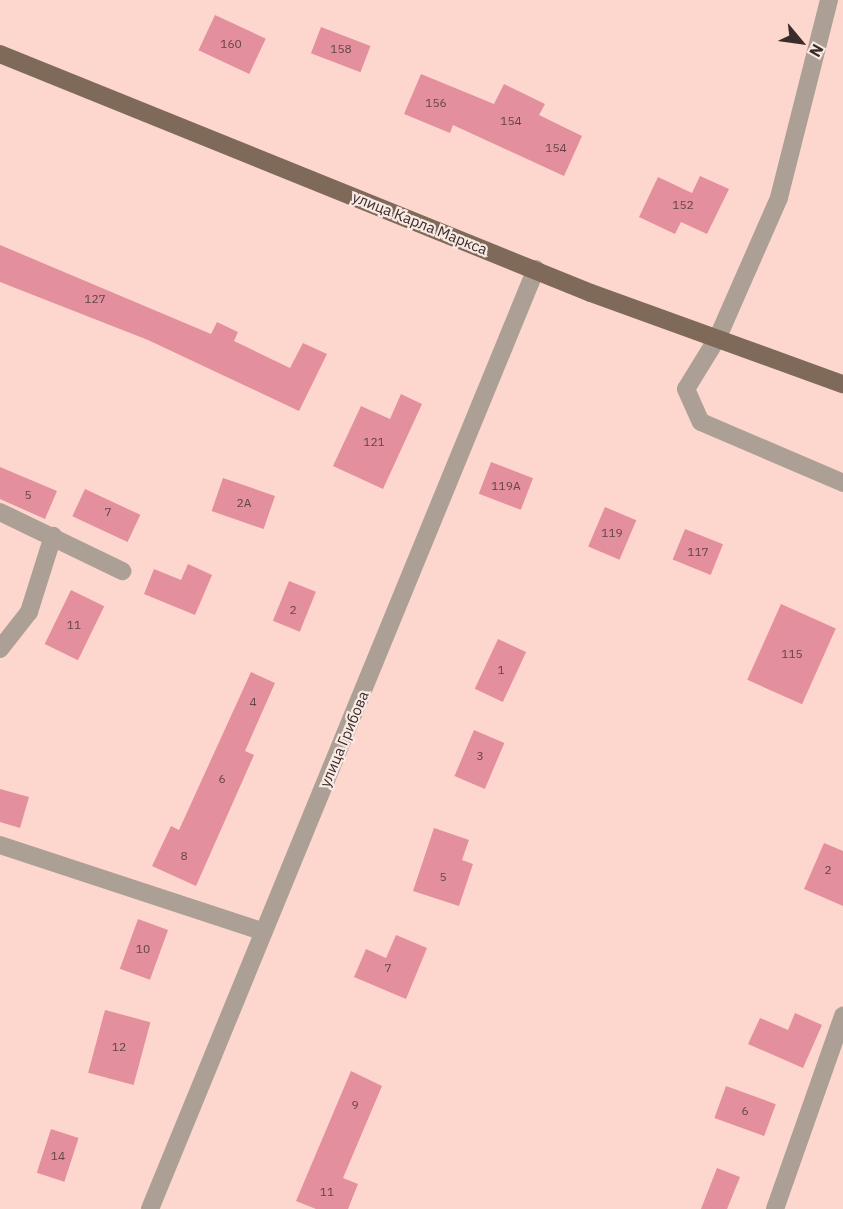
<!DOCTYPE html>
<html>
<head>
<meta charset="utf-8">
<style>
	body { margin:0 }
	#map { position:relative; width:843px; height:1209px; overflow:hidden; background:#fdd7ce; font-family:"IBM Plex Sans",sans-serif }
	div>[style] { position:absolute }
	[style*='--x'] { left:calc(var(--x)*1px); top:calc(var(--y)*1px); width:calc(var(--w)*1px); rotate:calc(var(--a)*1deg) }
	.building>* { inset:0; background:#e38f9d; transform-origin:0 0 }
	.minor>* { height:18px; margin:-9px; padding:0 9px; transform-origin:9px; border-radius:9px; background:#aca096 }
	.major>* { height:18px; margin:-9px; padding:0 9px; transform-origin:9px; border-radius:9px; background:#7f6a59 }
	span { translate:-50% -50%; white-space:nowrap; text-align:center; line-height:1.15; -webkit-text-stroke:4.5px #faeae6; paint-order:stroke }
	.number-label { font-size:12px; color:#644545 }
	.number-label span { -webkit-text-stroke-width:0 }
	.street-label { font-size:15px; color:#3a2c28 }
	.north { position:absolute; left:771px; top:12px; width:60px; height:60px; -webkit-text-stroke:4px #faeae6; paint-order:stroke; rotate:119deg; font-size:16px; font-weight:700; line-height:24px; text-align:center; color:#3a2c28 }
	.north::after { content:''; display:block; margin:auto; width:21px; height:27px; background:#3a2c28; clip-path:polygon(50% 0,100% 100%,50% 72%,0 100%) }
</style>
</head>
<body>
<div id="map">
	<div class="building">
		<i style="left:215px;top:15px;width:56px;height:39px;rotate:25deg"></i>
		<i style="left:321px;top:27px;width:53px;height:28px;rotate:21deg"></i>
		<i style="clip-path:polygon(421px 74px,494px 104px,504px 84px,545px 104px,539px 115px,582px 136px,564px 176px,453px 125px,450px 133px,404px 114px)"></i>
		<i style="clip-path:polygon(700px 176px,729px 189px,707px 234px,681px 222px,675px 234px,639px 217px,658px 177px,692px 193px)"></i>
		<i style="clip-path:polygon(0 245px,211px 334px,217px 322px,238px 332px,234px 341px,290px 368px,303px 343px,327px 354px,299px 411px,148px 340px,0 282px)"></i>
		<i style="clip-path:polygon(401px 394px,422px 404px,383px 489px,333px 466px,361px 406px,390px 419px)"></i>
		<i style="left:491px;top:462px;width:45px;height:34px;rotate:21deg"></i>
		<i style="clip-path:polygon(0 467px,57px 491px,45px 519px,0 499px)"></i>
		<i style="left:223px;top:478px;width:55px;height:35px;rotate:19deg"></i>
		<i style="left:85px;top:489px;width:61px;height:30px;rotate:25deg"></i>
		<i style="left:605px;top:507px;width:34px;height:43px;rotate:23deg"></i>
		<i style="left:685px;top:529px;width:41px;height:33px;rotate:22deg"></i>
		<i style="clip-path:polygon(188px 564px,212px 575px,195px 615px,144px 594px,154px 569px,181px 580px)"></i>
		<i style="left:289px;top:581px;width:29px;height:43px;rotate:22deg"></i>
		<i style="left:71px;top:590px;width:37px;height:60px;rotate:26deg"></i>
		<i style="left:781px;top:604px;width:60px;height:83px;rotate:24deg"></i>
		<i style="left:498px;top:639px;width:31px;height:55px;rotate:25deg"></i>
		<i style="clip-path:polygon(251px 672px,275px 683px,245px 751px,254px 755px,196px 886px,152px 866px,171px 826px,179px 830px)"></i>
		<i style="left:474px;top:730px;width:33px;height:50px;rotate:23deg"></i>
		<i style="clip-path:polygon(0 789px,29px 797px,20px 828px,0 822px)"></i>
		<i style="clip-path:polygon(434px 828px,469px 840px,462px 860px,473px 864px,459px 906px,413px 891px)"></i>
		<i style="clip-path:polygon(824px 843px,843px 851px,843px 906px,804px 889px)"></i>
		<i style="left:138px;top:919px;width:32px;height:53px;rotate:20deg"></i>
		<i style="clip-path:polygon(396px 935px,427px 948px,406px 999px,354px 977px,366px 949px,386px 958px)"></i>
		<i style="left:105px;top:1010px;width:47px;height:65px;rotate:15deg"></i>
		<i style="clip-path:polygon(795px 1013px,822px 1025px,803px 1068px,748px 1044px,760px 1018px,788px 1030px)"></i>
		<i style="clip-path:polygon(351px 1071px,382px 1086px,343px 1178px,358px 1184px,348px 1209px,316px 1209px,296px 1201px)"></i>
		<i style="left:726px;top:1086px;width:53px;height:34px;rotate:20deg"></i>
		<i style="left:51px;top:1129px;width:29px;height:46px;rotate:18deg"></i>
		<i style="clip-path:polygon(717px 1168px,740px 1177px,727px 1209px,701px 1209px)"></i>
	</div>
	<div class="minor">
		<i style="--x:829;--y:0;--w:204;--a:104.2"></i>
		<i style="--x:779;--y:198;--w:152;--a:113.7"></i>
		<i style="--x:718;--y:337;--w:61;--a:121.6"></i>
		<i style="--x:686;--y:389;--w:36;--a:66"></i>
		<i style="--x:701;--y:422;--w:155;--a:23.2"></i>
		<i style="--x:0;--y:512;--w:136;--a:25.8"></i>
		<i style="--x:0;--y:649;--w:47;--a:-51.9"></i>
		<i style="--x:29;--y:612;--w:80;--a:-72.5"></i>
		<i style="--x:0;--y:845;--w:276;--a:18.2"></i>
		<i style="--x:150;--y:1209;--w:1016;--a:-67.68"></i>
		<i style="--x:775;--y:1209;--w:205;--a:-70.6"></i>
	</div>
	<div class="major">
		<i style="--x:0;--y:54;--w:637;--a:22.02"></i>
		<i style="--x:591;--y:293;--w:268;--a:19.9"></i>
	</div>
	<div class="number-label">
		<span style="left:231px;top:44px">160</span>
		<span style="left:341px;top:49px">158</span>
		<span style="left:436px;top:103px">156</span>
		<span style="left:511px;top:121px">154</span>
		<span style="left:556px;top:148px">154</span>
		<span style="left:683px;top:205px">152</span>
		<span style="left:95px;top:299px">127</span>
		<span style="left:374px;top:442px">121</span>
		<span style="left:506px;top:486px">119А</span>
		<span style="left:28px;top:495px">5</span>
		<span style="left:244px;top:503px">2А</span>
		<span style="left:108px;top:512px">7</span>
		<span style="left:612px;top:533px">119</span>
		<span style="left:698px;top:552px">117</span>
		<span style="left:293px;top:610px">2</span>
		<span style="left:74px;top:625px">11</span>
		<span style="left:792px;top:654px">115</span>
		<span style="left:501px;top:670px">1</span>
		<span style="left:253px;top:702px">4</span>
		<span style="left:480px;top:756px">3</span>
		<span style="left:222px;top:779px">6</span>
		<span style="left:184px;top:856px">8</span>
		<span style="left:828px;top:870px">2</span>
		<span style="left:443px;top:877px">5</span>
		<span style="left:143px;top:949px">10</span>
		<span style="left:388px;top:968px">7</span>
		<span style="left:119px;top:1047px">12</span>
		<span style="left:355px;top:1105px">9</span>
		<span style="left:745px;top:1111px">6</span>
		<span style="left:58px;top:1156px">14</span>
		<span style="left:327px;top:1192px">11</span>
	</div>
	<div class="street-label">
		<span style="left:420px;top:223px;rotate:22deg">улица Карла Маркса</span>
		<span style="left:344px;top:739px;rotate:-67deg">улица Грибова</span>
	</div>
	<div class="north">N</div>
</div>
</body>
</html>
